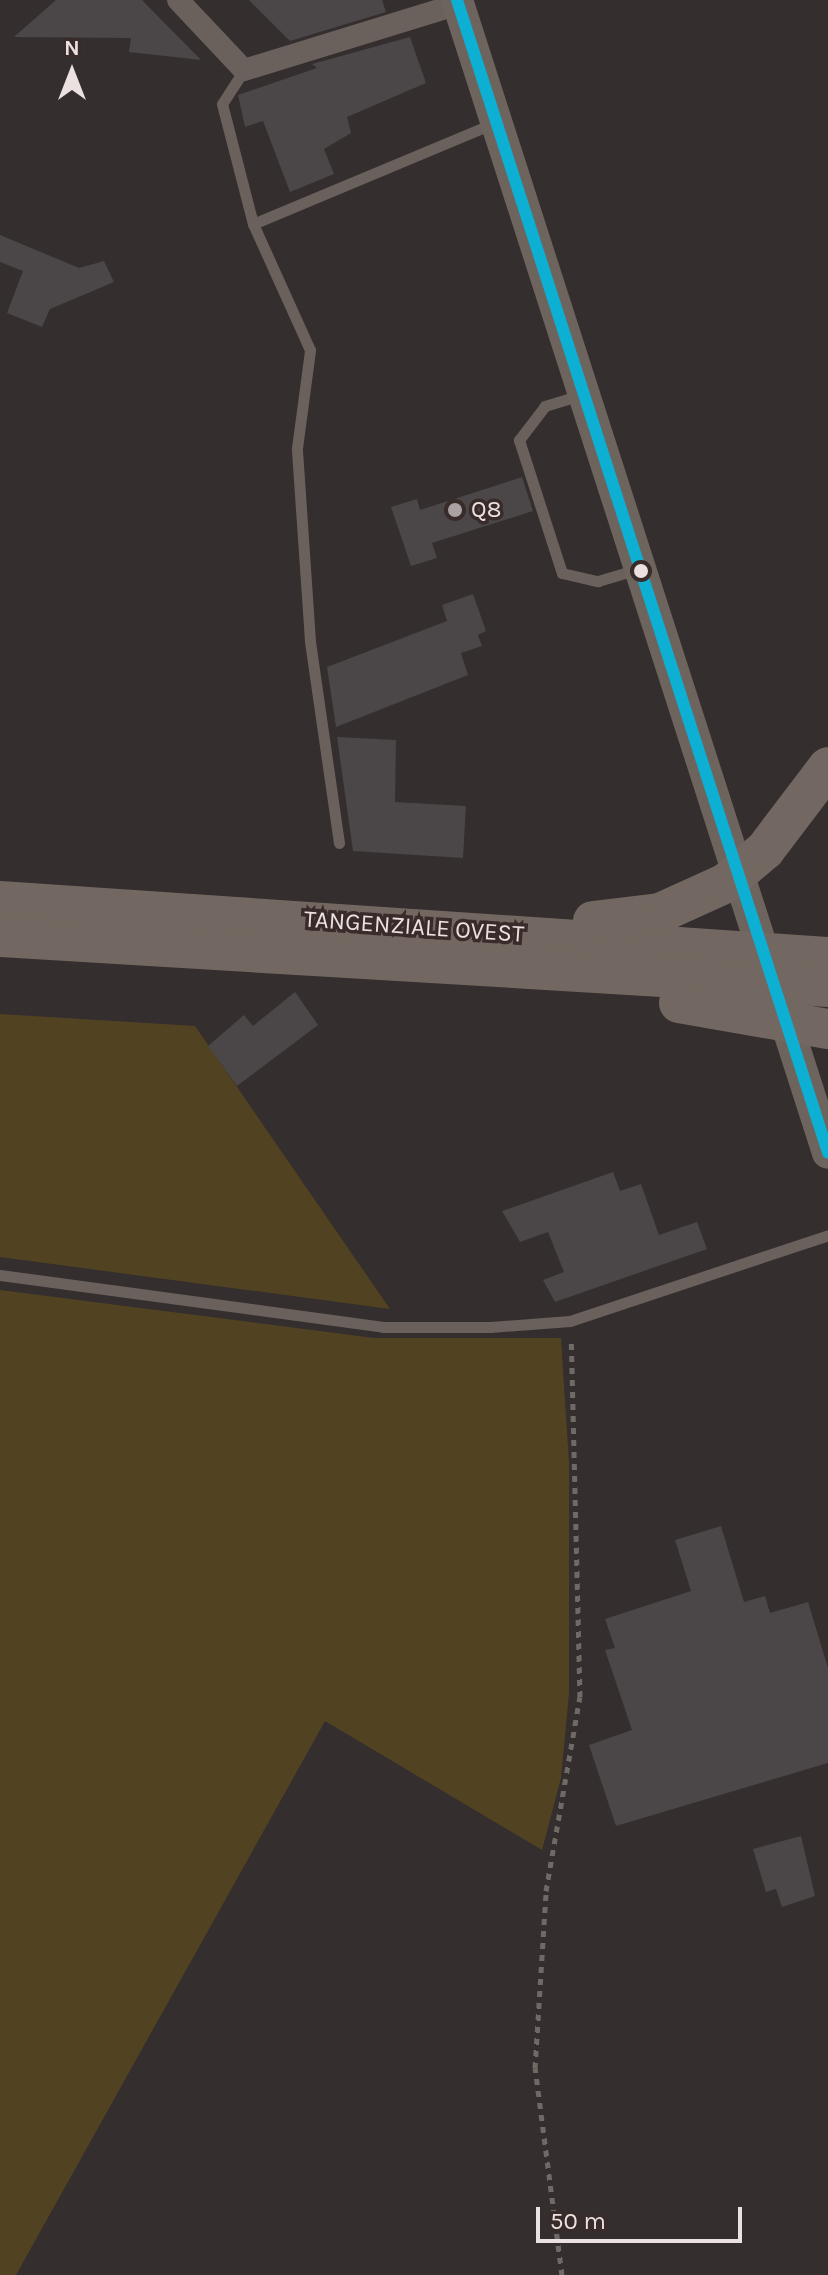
<!DOCTYPE html>
<html>
<head>
<meta charset="utf-8">
<style>
	body { margin:0 }
	#map { position:relative; width:828px; height:2275px; overflow:hidden; background:#342e2e; font-family:Karla,sans-serif }
	div>[style] { position:absolute }
	[style*='--x'] { left:calc(var(--x)*1px); top:calc(var(--y)*1px); width:calc(var(--w)*1px); rotate:calc(var(--a)*1deg) }
	.green>* { inset:0; background:#514321 }
	.building>* { inset:0; background:#4b4647 }
	.path>* { height:5px; margin-top:-2.5px; transform-origin:0; background:repeating-linear-gradient(90deg,#706a66 0 6px,transparent 0 12px) }
	.lane>* { height:11px; margin:-5.5px; padding:0 5.5px; transform-origin:5.5px; border-radius:5.5px; background:#6a615c }
	.street>* { height:22px; margin:-11px; padding:0 11px; transform-origin:11px; border-radius:11px; background:#6a615c }
	.secondary>* { height:32px; margin:-16px; padding:0 16px; transform-origin:16px; border-radius:16px; background:#6e645e }
	.highway>* { height:40px; margin:-20px; padding:0 20px; transform-origin:20px; border-radius:20px; background:#736861 }
	.bus-1>* { height:12px; margin:-6px; padding:0 6px; transform-origin:6px; border-radius:6px; background:#0dafd3 }
	.dots>* { width:22px; height:22px; translate:-50% -50%; box-sizing:border-box; border:4px solid #382b2a; border-radius:50% }
	span { translate:-50% -50%; white-space:nowrap; text-align:center; line-height:1.15; -webkit-text-stroke:7px #382b2a; paint-order:stroke }
	.poi-label { font-size:24px; color:#eae1e0 }
	.left { translate:0 -50%; text-align:left }
	.street-label { font-size:24px; color:#eae1e0 }
	.north { position:absolute; left:32px; top:32px; width:80px; height:80px; -webkit-text-stroke:6px #382b2a; paint-order:stroke; rotate:0deg; font-size:22px; font-weight:700; line-height:32px; text-align:center; color:#eae1e0 }
	.north::after { content:''; display:block; margin:auto; width:28px; height:36px; background:#eae1e0; clip-path:polygon(50% 0,100% 100%,50% 72%,0 100%) }
	.scale { position:absolute; left:536px; top:2207px; width:206px; height:36px; box-sizing:border-box; border:4px solid #eae1e0; border-top:0; padding-left:10px; font-size:24px; line-height:28px; white-space:nowrap; color:#eae1e0; -webkit-text-stroke:6px #382b2a; paint-order:stroke }
</style>
</head>
<body>
<div id="map">
	<div class="green">
		<i style="clip-path:polygon(0 1014px,195px 1026px,390px 1309px,0 1257px)"></i>
		<i style="clip-path:polygon(0 1290px,374px 1338px,561px 1338px,569px 1463px,569px 1693px,561px 1778px,542px 1850px,325px 1721px,16px 2275px,0 2275px)"></i>
	</div>
	<div class="building">
		<i style="clip-path:polygon(56px 0,142px 0,201px 60px,129px 52px,131px 38px,14px 37px)"></i>
		<i style="clip-path:polygon(249px 0,382px 0,386px 12px,290px 41px)"></i>
		<i style="clip-path:polygon(410px 37px,426px 83px,347px 117px,351px 133px,324px 149px,334px 174px,290px 192px,263px 121px,245px 127px,238px 95px,317px 68px,312px 64px)"></i>
		<i style="clip-path:polygon(0 235px,79px 268px,104px 261px,114px 282px,50px 309px,42px 327px,7px 313px,23px 271px,0 262px)"></i>
		<i style="clip-path:polygon(522px 477px,533px 511px,432px 543px,437px 558px,411px 566px,391px 507px,417px 499px,420px 510px)"></i>
		<i style="clip-path:polygon(473px 594px,486px 631px,478px 635px,482px 646px,461px 653px,468px 675px,336px 727px,327px 667px,447px 621px,442px 605px)"></i>
		<i style="clip-path:polygon(337px 737px,396px 740px,395px 802px,466px 806px,463px 858px,353px 851px)"></i>
		<i style="clip-path:polygon(295px 992px,318px 1025px,237px 1086px,208px 1046px,244px 1015px,253px 1026px)"></i>
		<i style="clip-path:polygon(613px 1172px,620px 1191px,641px 1184px,659px 1235px,697px 1222px,707px 1249px,555px 1302px,543px 1280px,564px 1272px,548px 1232px,520px 1242px,502px 1211px)"></i>
		<i style="clip-path:polygon(721px 1526px,744px 1602px,765px 1596px,770px 1613px,808px 1602px,828px 1668px,828px 1763px,616px 1826px,589px 1745px,632px 1730px,605px 1650px,615px 1648px,605px 1619px,691px 1591px,675px 1540px)"></i>
		<i style="clip-path:polygon(801px 1836px,815px 1896px,782px 1907px,776px 1889px,766px 1892px,753px 1849px)"></i>
	</div>
	<div class="path">
		<i style="--x:562;--y:2275;--w:209;--a:-97.4"></i>
		<i style="--x:535;--y:2068;--w:177;--a:-86.4"></i>
		<i style="--x:546;--y:1891;--w:197;--a:-80.1"></i>
		<i style="--x:580;--y:1697;--w:359;--a:-91.4"></i>
	</div>
	<div class="lane">
		<i style="--x:244;--y:70;--w:40;--a:122.9"></i>
		<i style="--x:222;--y:104;--w:124;--a:75.5"></i>
		<i style="--x:581;--y:395;--w:38;--a:163"></i>
		<i style="--x:545;--y:406;--w:43;--a:127.4"></i>
		<i style="--x:519;--y:440;--w:140;--a:72.1"></i>
		<i style="--x:562;--y:573;--w:37;--a:13"></i>
		<i style="--x:598;--y:581;--w:42;--a:-16.7"></i>
		<i style="--x:339;--y:843;--w:204;--a:-98.2"></i>
		<i style="--x:310;--y:641;--w:193;--a:-93.9"></i>
		<i style="--x:297;--y:448;--w:99;--a:-82.4"></i>
		<i style="--x:310;--y:350;--w:138;--a:-114.3"></i>
		<i style="--x:253;--y:224;--w:259;--a:-22.7"></i>
		<i style="--x:0;--y:1275;--w:387;--a:7.7"></i>
		<i style="--x:383;--y:1327;--w:107;--a:0"></i>
		<i style="--x:490;--y:1327;--w:80;--a:-4.3"></i>
		<i style="--x:570;--y:1321;--w:272;--a:-18.4"></i>
	</div>
	<div class="street">
		<i style="--x:178;--y:0;--w:96;--a:46.7"></i>
		<i style="--x:244;--y:70;--w:224;--a:-17.1"></i>
	</div>
	<div class="secondary">
		<i style="--x:457;--y:0;--w:1211;--a:72.16"></i>
	</div>
	<div class="highway">
		<i style="--x:0;--y:901;--w:830;--a:3.87"></i>
		<i style="--x:593;--y:921;--w:67;--a:-6.8"></i>
		<i style="--x:660;--y:913;--w:72;--a:-24.4"></i>
		<i style="--x:726;--y:883;--w:51;--a:-40.2"></i>
		<i style="--x:765;--y:850;--w:104;--a:-52.8"></i>
		<i style="--x:0;--y:937;--w:830;--a:3.46"></i>
		<i style="--x:679;--y:1003;--w:151;--a:9.9"></i>
	</div>
	<div class="bus-1">
		<i style="--x:457;--y:0;--w:1211;--a:72.16"></i>
	</div>
	<div class="dots">
		<i style="left:455px;top:510px;background:#aaa2a2"></i>
		<i style="left:641px;top:571px;background:#eae1e0"></i>
	</div>
	<div class="poi-label">
		<span class="left" style="left:471px;top:510px">Q8</span>
	</div>
	<div class="street-label">
		<span style="left:414px;top:927px;rotate:4deg">TANGENZIALE OVEST</span>
	</div>
	<div class="north">N</div>
	<div class="scale">50 m</div>
</div>
</body>
</html>
